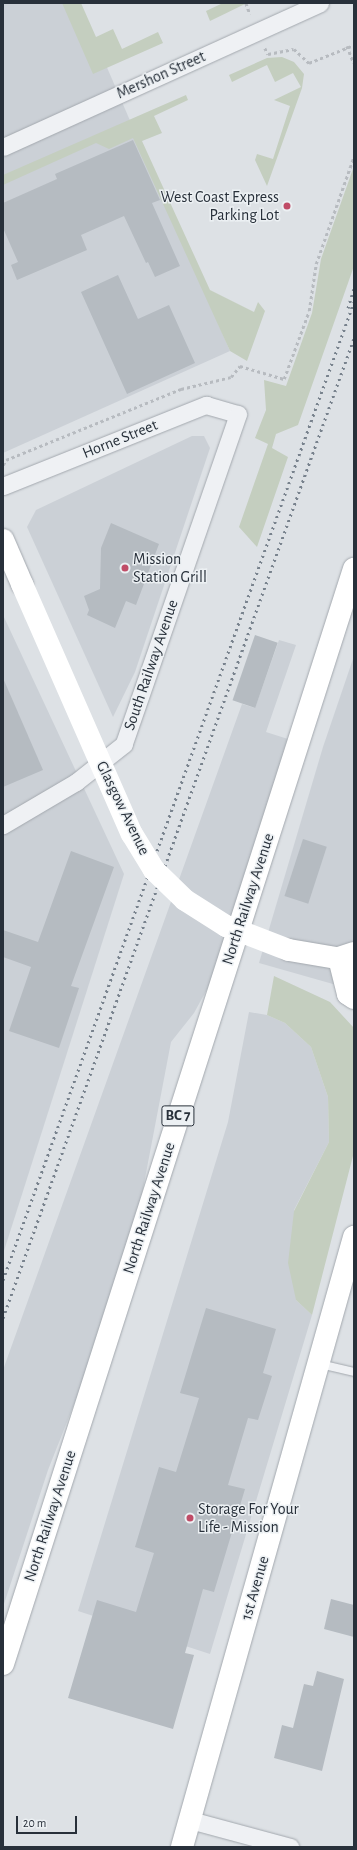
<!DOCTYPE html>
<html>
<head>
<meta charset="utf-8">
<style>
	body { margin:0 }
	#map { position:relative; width:357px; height:1850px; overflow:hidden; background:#dde1e5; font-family:"Alegreya Sans",sans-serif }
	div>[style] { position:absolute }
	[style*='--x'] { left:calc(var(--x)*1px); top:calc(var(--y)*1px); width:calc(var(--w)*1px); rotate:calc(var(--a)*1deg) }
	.built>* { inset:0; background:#cbd0d6 }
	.green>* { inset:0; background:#c4cebf }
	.building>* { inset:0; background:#b5bbc1; transform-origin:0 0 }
	.path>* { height:2.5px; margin-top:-1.25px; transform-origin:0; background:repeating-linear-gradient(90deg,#b7bbc0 0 3px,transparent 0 6px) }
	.roads { filter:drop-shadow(0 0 1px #a3a8ae) drop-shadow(0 0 1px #a3a8ae) }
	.lane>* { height:8px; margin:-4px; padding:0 4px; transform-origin:4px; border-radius:4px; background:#eff1f4 }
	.street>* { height:17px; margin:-8.5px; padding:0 8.5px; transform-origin:8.5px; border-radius:8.5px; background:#eff1f4 }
	.secondary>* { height:22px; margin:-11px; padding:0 11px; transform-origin:11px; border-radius:11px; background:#fff }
	.primary>* { height:22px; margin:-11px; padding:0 11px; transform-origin:11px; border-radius:11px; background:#fff }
	.rail>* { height:3px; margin-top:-1.5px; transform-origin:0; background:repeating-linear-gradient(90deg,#78828d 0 2px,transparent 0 6px) }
	.secondary-bridge>* { height:22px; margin:-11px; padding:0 11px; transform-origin:11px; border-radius:11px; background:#fff }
	.dots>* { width:11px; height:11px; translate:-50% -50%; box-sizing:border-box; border:2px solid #ecf0f3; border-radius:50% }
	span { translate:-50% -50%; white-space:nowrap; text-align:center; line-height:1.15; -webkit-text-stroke:3px #ecf0f3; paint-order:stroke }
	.shield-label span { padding:1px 3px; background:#ecf0f3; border:1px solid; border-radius:3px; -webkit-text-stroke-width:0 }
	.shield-label { font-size:15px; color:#28303a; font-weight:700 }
	.street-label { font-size:16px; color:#28303a }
	.poi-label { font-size:16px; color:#28303a }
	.right { translate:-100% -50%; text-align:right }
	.left { translate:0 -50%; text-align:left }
	.frame { position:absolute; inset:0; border:4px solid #28303a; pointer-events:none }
	.scale { position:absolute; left:16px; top:1816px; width:61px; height:18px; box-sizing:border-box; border:2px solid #28303a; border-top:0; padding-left:5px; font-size:12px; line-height:14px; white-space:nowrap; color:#28303a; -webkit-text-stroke:3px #ecf0f3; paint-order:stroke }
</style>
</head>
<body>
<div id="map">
	<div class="built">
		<i style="clip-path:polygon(3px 3px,79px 3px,230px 351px,3px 453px)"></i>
		<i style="clip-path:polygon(192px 436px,204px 436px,210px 448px,135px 672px,113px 717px,27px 527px,36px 510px)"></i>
		<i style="clip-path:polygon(3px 615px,124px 874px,3px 1254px)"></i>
		<i style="clip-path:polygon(279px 640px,296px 645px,266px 732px,291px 740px,229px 949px,194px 1013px,171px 1042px,142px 1194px,84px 1379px,48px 1470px,3px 1607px,3px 1370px,242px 704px,255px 708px)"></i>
		<i style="clip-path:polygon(354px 656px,354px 990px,259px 963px,323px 747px)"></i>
		<i style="clip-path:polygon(249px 1012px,267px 1015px,285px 1023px,311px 1047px,328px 1097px,329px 1142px,294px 1210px,296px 1300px,312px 1315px,210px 1654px,78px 1611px,228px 1122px)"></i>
	</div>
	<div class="green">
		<i style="clip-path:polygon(62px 3px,81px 3px,96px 37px,113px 29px,122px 49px,158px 32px,163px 43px,93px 74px)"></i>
		<i style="clip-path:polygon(223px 3px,245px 3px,245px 4px,210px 21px,206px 11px)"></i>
		<i style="clip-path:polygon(282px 57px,294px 62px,304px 74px,302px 88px,267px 186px,255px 160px,257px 154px,273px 159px,290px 106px,274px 100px,301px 87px,293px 73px,275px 82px,267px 65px,232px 82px,229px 75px,267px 58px)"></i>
		<i style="clip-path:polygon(186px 95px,188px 100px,154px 116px,162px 133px,142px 141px,210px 290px,254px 312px,258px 302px,265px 311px,247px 361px,230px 351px,133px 138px,109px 149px,96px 143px,3px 185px,3px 175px)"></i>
		<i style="clip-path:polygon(354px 166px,354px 266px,298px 425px,276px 434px,272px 448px,288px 457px,257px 547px,239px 527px,268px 444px,255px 438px,266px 410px,264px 380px,286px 386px,312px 313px,321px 259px)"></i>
		<i style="clip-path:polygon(274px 976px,330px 1002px,354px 1028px,354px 1152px,312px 1315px,296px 1300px,288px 1263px,294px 1211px,329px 1142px,328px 1097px,311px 1047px,285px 1023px,267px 1015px)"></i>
	</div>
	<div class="building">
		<i style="clip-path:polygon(133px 140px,160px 200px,152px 203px,180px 266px,155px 277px,148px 262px,146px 263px,124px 216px,81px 235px,87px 250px,17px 280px,11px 265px,18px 262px,3px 228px,3px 203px,57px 179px,55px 174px)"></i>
		<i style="clip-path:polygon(118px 275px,138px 319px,169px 305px,195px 363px,127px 394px,81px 292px)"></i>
		<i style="clip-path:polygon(111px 523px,159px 544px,136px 605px,126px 601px,115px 628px,87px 615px,89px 610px,84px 596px,100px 589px,101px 548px)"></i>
		<i style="left:255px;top:635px;width:24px;height:69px;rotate:19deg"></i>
		<i style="clip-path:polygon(3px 678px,43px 770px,3px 787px)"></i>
		<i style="left:303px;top:839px;width:25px;height:60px;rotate:18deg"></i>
		<i style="clip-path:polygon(71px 851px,114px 867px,71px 986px,79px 988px,59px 1048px,9px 1031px,31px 967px,3px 957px,3px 930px,38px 942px)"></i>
		<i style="clip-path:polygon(206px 1308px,276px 1329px,263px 1373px,272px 1376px,258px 1420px,248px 1418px,228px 1485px,245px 1489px,214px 1592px,203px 1589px,185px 1653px,194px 1655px,173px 1729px,68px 1698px,97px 1600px,136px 1612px,154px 1553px,135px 1547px,159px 1467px,176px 1472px,199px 1398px,180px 1393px)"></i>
		<i style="clip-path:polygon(331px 1599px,354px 1605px,354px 1637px,324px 1629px)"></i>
		<i style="clip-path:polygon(317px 1671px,344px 1679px,322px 1771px,274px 1758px,282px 1725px,293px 1728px,304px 1684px,313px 1686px)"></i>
	</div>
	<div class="path">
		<i style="--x:246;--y:3;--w:12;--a:70"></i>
		<i style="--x:347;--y:46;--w:18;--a:68"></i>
		<i style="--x:265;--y:48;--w:7;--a:63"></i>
		<i style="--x:268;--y:54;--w:26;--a:-11"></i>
		<i style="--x:294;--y:49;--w:21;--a:43"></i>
		<i style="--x:309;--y:63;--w:48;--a:-21.8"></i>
		<i style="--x:3;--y:465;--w:6;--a:-59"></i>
		<i style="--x:6;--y:460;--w:189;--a:-22.1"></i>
		<i style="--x:181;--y:389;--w:51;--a:-13.5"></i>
		<i style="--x:231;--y:377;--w:14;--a:-51"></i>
		<i style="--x:240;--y:366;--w:46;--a:16.5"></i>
		<i style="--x:284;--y:379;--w:72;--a:-69.8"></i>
		<i style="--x:309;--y:311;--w:48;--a:-81.5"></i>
		<i style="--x:316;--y:264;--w:114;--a:-70.6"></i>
	</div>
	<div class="roads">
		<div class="lane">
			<i style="--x:320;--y:1364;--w:35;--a:13"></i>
		</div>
		<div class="street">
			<i style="--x:3;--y:147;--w:348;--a:-24.4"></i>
			<i style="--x:3;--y:486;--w:219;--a:-21.8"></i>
			<i style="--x:206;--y:405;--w:33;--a:16"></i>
			<i style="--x:238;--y:414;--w:349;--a:109.1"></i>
			<i style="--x:124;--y:744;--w:61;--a:141.6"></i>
			<i style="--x:76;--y:782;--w:85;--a:149.5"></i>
			<i style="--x:190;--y:1820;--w:104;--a:15.1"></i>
		</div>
		<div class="secondary">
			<i style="--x:3;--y:540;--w:48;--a:66.6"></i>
			<i style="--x:289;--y:950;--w:66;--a:9.6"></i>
		</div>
		<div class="primary">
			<i style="--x:354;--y:953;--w:16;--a:162"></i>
			<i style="--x:339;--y:958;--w:37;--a:76"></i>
			<i style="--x:348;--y:994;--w:7;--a:34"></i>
			<i style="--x:3;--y:1664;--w:1150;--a:-72.23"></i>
			<i style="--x:182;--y:1847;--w:634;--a:-74.25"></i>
		</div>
	</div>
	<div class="rail">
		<i style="--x:348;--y:308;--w:21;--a:-73"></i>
		<i style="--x:3;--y:1280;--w:1039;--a:-70.26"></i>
		<i style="--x:3;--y:1318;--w:1041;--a:-70.29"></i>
	</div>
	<div class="secondary-bridge">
		<i style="--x:22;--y:584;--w:273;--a:66.3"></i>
		<i style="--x:132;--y:834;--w:42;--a:58.6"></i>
		<i style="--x:154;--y:870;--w:43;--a:44.1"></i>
		<i style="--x:185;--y:900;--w:49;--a:32.4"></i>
		<i style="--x:226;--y:926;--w:67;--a:20.9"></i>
	</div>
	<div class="dots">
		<i style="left:287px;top:206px;background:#c04c67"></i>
		<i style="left:125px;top:568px;background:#c04c67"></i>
		<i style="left:190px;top:1518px;background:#c04c67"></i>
	</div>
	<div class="shield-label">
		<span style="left:178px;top:1116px">BC 7</span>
	</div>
	<div class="street-label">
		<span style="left:161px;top:75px;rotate:-24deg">Mershon Street</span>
		<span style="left:120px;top:439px;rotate:-22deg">Horne Street</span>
		<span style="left:151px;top:665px;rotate:-71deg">South Railway Avenue</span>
		<span style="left:123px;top:808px;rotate:64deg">Glasgow Avenue</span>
		<span style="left:248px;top:899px;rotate:-72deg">North Railway Avenue</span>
		<span style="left:149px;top:1208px;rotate:-72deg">North Railway Avenue</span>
		<span style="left:50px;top:1516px;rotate:-72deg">North Railway Avenue</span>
		<span style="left:255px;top:1588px;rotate:-74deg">1st Avenue</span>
	</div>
	<div class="poi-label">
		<span class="right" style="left:279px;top:206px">West Coast Express<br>Parking Lot</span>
		<span class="left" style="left:133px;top:568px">Mission<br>Station Grill</span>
		<span class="left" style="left:198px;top:1518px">Storage For Your<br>Life - Mission</span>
	</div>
	<div class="frame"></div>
	<div class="scale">20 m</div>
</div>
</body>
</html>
